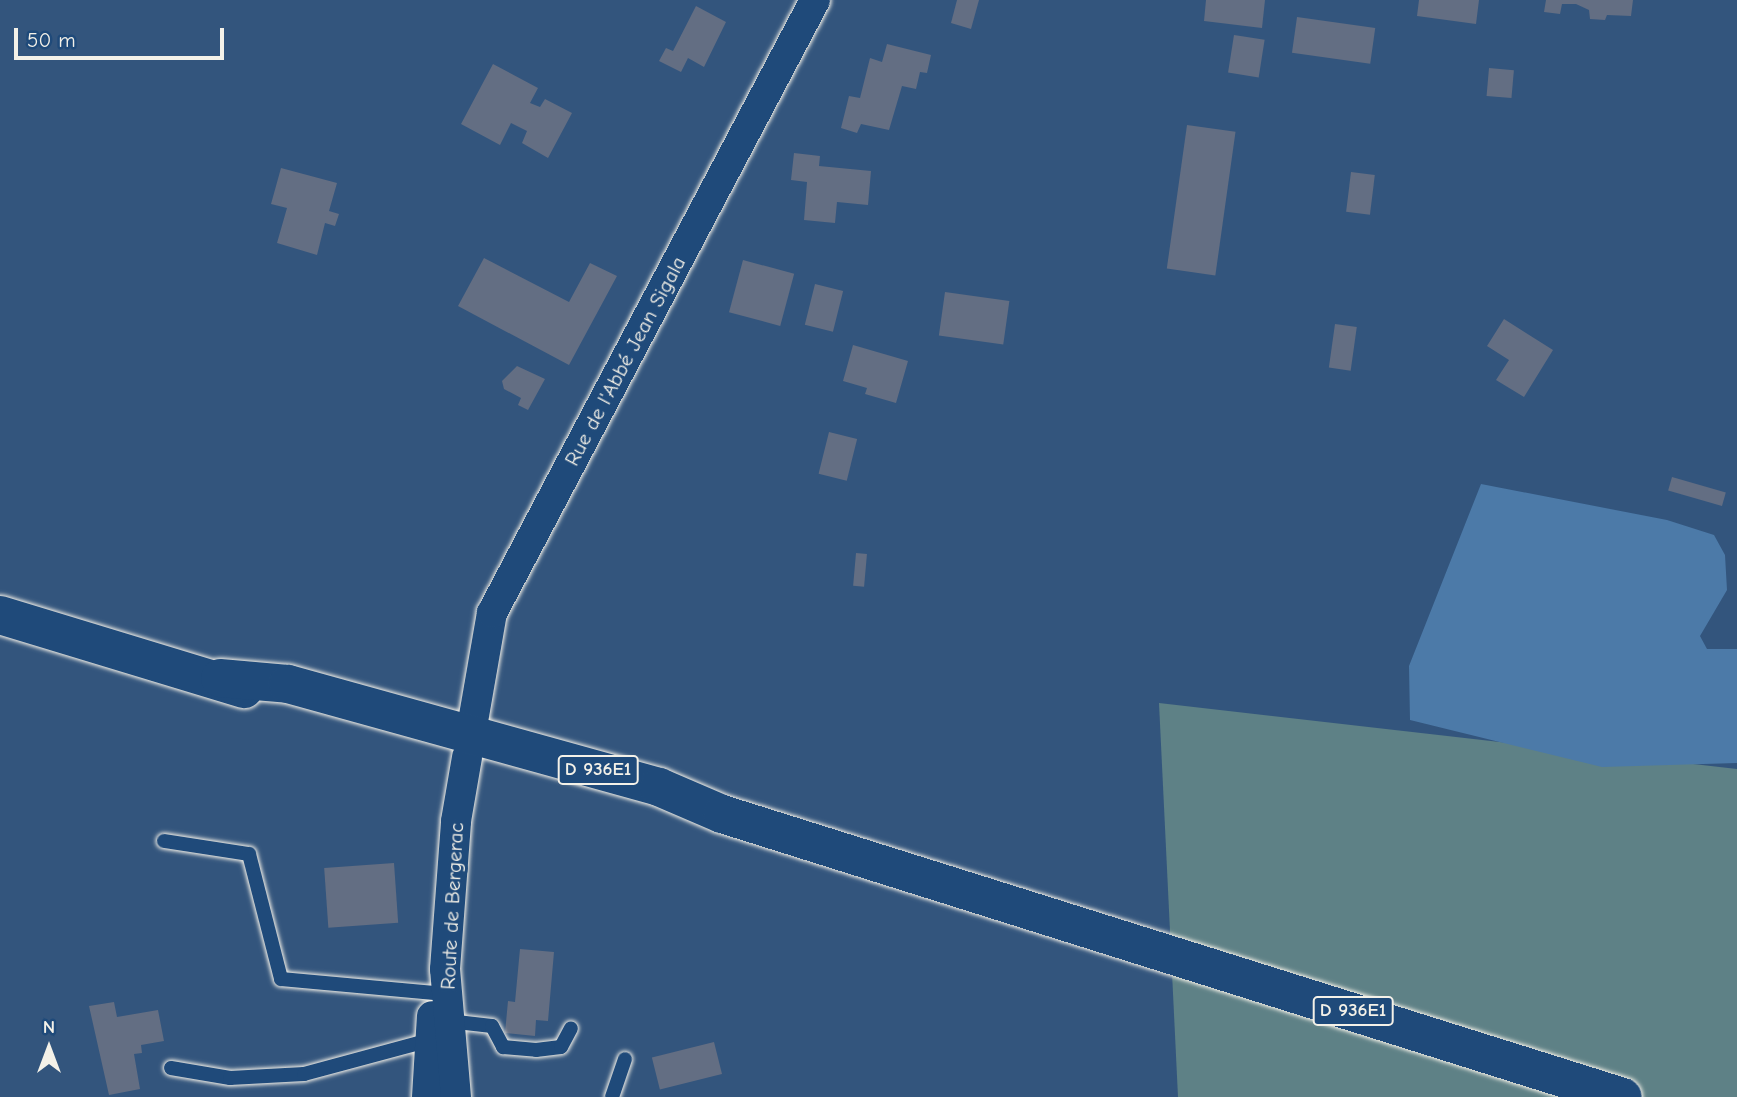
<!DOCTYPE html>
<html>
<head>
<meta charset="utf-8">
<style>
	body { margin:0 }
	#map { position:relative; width:1737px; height:1097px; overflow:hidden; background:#33557d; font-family:"Comic Neue",sans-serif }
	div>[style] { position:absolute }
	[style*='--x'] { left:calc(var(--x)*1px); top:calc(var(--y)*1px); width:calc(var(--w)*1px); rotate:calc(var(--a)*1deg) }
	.green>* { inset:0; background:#5e8186 }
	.water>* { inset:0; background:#4c7aa8 }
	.building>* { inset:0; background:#636e83; transform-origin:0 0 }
	.roads { filter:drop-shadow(0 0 2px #f4f1e8) drop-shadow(0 0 2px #f4f1e8) }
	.lane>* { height:14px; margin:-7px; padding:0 7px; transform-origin:7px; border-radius:7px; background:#1f4a7a }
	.street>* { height:30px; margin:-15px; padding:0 15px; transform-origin:15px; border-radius:15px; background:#1f4a7a }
	.primary>* { height:38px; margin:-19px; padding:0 19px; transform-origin:19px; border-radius:19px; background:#1f4a7a }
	span { translate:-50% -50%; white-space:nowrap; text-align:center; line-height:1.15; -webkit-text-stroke:6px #1f4a7a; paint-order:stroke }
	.shield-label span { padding:2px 5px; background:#1f4a7a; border:2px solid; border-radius:5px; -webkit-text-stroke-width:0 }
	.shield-label { font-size:19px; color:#f4f1e8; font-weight:700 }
	.street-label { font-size:21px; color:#f4f1e8 }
	.north { position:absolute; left:14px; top:1013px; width:70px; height:70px; -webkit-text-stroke:5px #1f4a7a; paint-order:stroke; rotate:0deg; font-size:19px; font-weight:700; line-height:28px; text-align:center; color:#f4f1e8 }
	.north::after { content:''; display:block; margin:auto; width:24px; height:32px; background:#f4f1e8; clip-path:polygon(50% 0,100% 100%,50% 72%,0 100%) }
	.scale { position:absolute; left:14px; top:28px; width:210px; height:32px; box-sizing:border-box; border:4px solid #f4f1e8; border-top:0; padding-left:9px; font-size:21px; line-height:24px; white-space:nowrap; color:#f4f1e8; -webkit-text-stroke:5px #1f4a7a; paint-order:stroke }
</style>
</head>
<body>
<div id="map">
	<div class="green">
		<i style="clip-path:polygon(1159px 703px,1737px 769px,1737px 1097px,1178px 1097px)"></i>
	</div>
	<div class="water">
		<i style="clip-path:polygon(1481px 484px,1667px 520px,1714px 535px,1725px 555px,1727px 590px,1700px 636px,1707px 649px,1737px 649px,1737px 763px,1602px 767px,1410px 720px,1409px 666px)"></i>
	</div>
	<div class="building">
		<i style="clip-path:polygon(957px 0,979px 0,971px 29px,951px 23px)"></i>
		<i style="clip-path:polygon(1206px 0,1265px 0,1262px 28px,1204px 21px)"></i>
		<i style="clip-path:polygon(1419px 0,1479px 0,1476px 24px,1417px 16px)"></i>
		<i style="clip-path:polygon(1546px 0,1633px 0,1631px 16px,1607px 15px,1605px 20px,1590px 19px,1589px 10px,1576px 4px,1562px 4px,1560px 14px,1544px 12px)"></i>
		<i style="clip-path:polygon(696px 6px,726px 22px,704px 67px,688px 58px,681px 72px,659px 61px,666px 48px,673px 51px)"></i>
		<i style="left:1297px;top:17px;width:79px;height:36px;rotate:8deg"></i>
		<i style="left:1234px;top:35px;width:31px;height:38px;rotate:9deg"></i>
		<i style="clip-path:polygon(887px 44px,931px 55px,927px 73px,920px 72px,916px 89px,902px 86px,889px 130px,861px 124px,857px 133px,841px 128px,849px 96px,860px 98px,870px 58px,882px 62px)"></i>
		<i style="clip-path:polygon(493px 64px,538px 88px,530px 103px,540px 107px,545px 99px,572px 113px,548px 158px,522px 143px,527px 131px,511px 123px,500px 145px,461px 124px)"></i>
		<i style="left:1489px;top:68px;width:25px;height:28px;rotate:5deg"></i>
		<i style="left:1187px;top:125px;width:49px;height:145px;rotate:8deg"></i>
		<i style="clip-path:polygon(794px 153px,820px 156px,819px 166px,871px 171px,868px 205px,837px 202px,835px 223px,804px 220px,807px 182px,791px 180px)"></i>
		<i style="clip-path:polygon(281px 168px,337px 183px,329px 211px,339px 214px,335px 226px,325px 223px,317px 255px,277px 243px,287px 208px,271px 204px)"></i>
		<i style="left:1351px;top:172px;width:24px;height:40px;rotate:7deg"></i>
		<i style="clip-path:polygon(484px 258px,569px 302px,590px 263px,617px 276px,569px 365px,458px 306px)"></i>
		<i style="left:743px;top:260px;width:53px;height:54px;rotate:15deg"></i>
		<i style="left:815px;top:284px;width:29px;height:42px;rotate:14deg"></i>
		<i style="left:945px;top:292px;width:65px;height:44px;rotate:8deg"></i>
		<i style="clip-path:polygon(1504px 319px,1553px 350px,1524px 397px,1496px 380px,1509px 360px,1487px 346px)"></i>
		<i style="left:1335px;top:324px;width:22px;height:44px;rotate:8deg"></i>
		<i style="clip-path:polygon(853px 345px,908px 361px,896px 403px,865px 394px,867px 388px,843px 381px)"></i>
		<i style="clip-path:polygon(517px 366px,545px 379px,528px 410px,518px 405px,521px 398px,504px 389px,502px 381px)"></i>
		<i style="left:829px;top:432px;width:29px;height:43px;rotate:14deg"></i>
		<i style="left:1672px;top:477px;width:56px;height:14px;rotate:16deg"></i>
		<i style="left:856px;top:553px;width:11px;height:33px;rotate:5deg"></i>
		<i style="left:394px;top:863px;width:60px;height:70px;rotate:86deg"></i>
		<i style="clip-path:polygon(520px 949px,554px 952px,548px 1021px,536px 1020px,535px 1036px,505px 1033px,508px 1001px,515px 1002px)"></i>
		<i style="clip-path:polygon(114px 1002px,117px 1017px,158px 1010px,164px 1041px,141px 1045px,142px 1053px,134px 1054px,140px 1089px,109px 1095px,89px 1006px)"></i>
		<i style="left:714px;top:1042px;width:33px;height:64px;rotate:76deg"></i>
	</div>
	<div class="roads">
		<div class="lane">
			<i style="--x:164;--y:841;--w:86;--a:8.7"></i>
			<i style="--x:249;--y:854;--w:129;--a:75.6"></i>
			<i style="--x:281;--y:979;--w:154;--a:5.2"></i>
			<i style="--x:448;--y:1021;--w:44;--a:6.5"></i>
			<i style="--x:492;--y:1026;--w:24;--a:62"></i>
			<i style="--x:503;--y:1047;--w:33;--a:5"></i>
			<i style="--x:536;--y:1050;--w:25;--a:-7"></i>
			<i style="--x:561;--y:1047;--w:21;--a:-62"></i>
			<i style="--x:171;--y:1068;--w:60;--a:9.6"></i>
			<i style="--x:230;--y:1078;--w:74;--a:-3.1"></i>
			<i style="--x:304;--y:1074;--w:131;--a:-15.1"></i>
			<i style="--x:612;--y:1097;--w:40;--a:-71.1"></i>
		</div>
		<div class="street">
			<i style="--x:471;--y:733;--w:122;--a:-80.1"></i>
			<i style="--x:492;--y:613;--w:693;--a:-62.21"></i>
			<i style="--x:427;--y:1097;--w:81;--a:-86.5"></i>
			<i style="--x:456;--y:1097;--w:128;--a:-94.9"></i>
			<i style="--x:445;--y:969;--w:148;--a:-85.7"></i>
			<i style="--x:456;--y:821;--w:65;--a:-80.2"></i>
		</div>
		<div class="primary">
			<i style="--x:0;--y:615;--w:255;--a:16.9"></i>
			<i style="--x:220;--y:678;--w:68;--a:5"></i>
			<i style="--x:288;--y:684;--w:385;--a:15.5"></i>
			<i style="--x:659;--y:787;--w:69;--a:23.2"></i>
			<i style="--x:722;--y:814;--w:944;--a:17.44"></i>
		</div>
	</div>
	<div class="shield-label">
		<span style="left:598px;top:770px">D 936E1</span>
		<span style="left:1353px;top:1011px">D 936E1</span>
	</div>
	<div class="street-label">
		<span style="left:625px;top:361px;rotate:-62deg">Rue de l'Abbé Jean Sigala</span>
		<span style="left:452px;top:906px;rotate:-87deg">Route de Bergerac</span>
	</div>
	<div class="north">N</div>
	<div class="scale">50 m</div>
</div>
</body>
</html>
